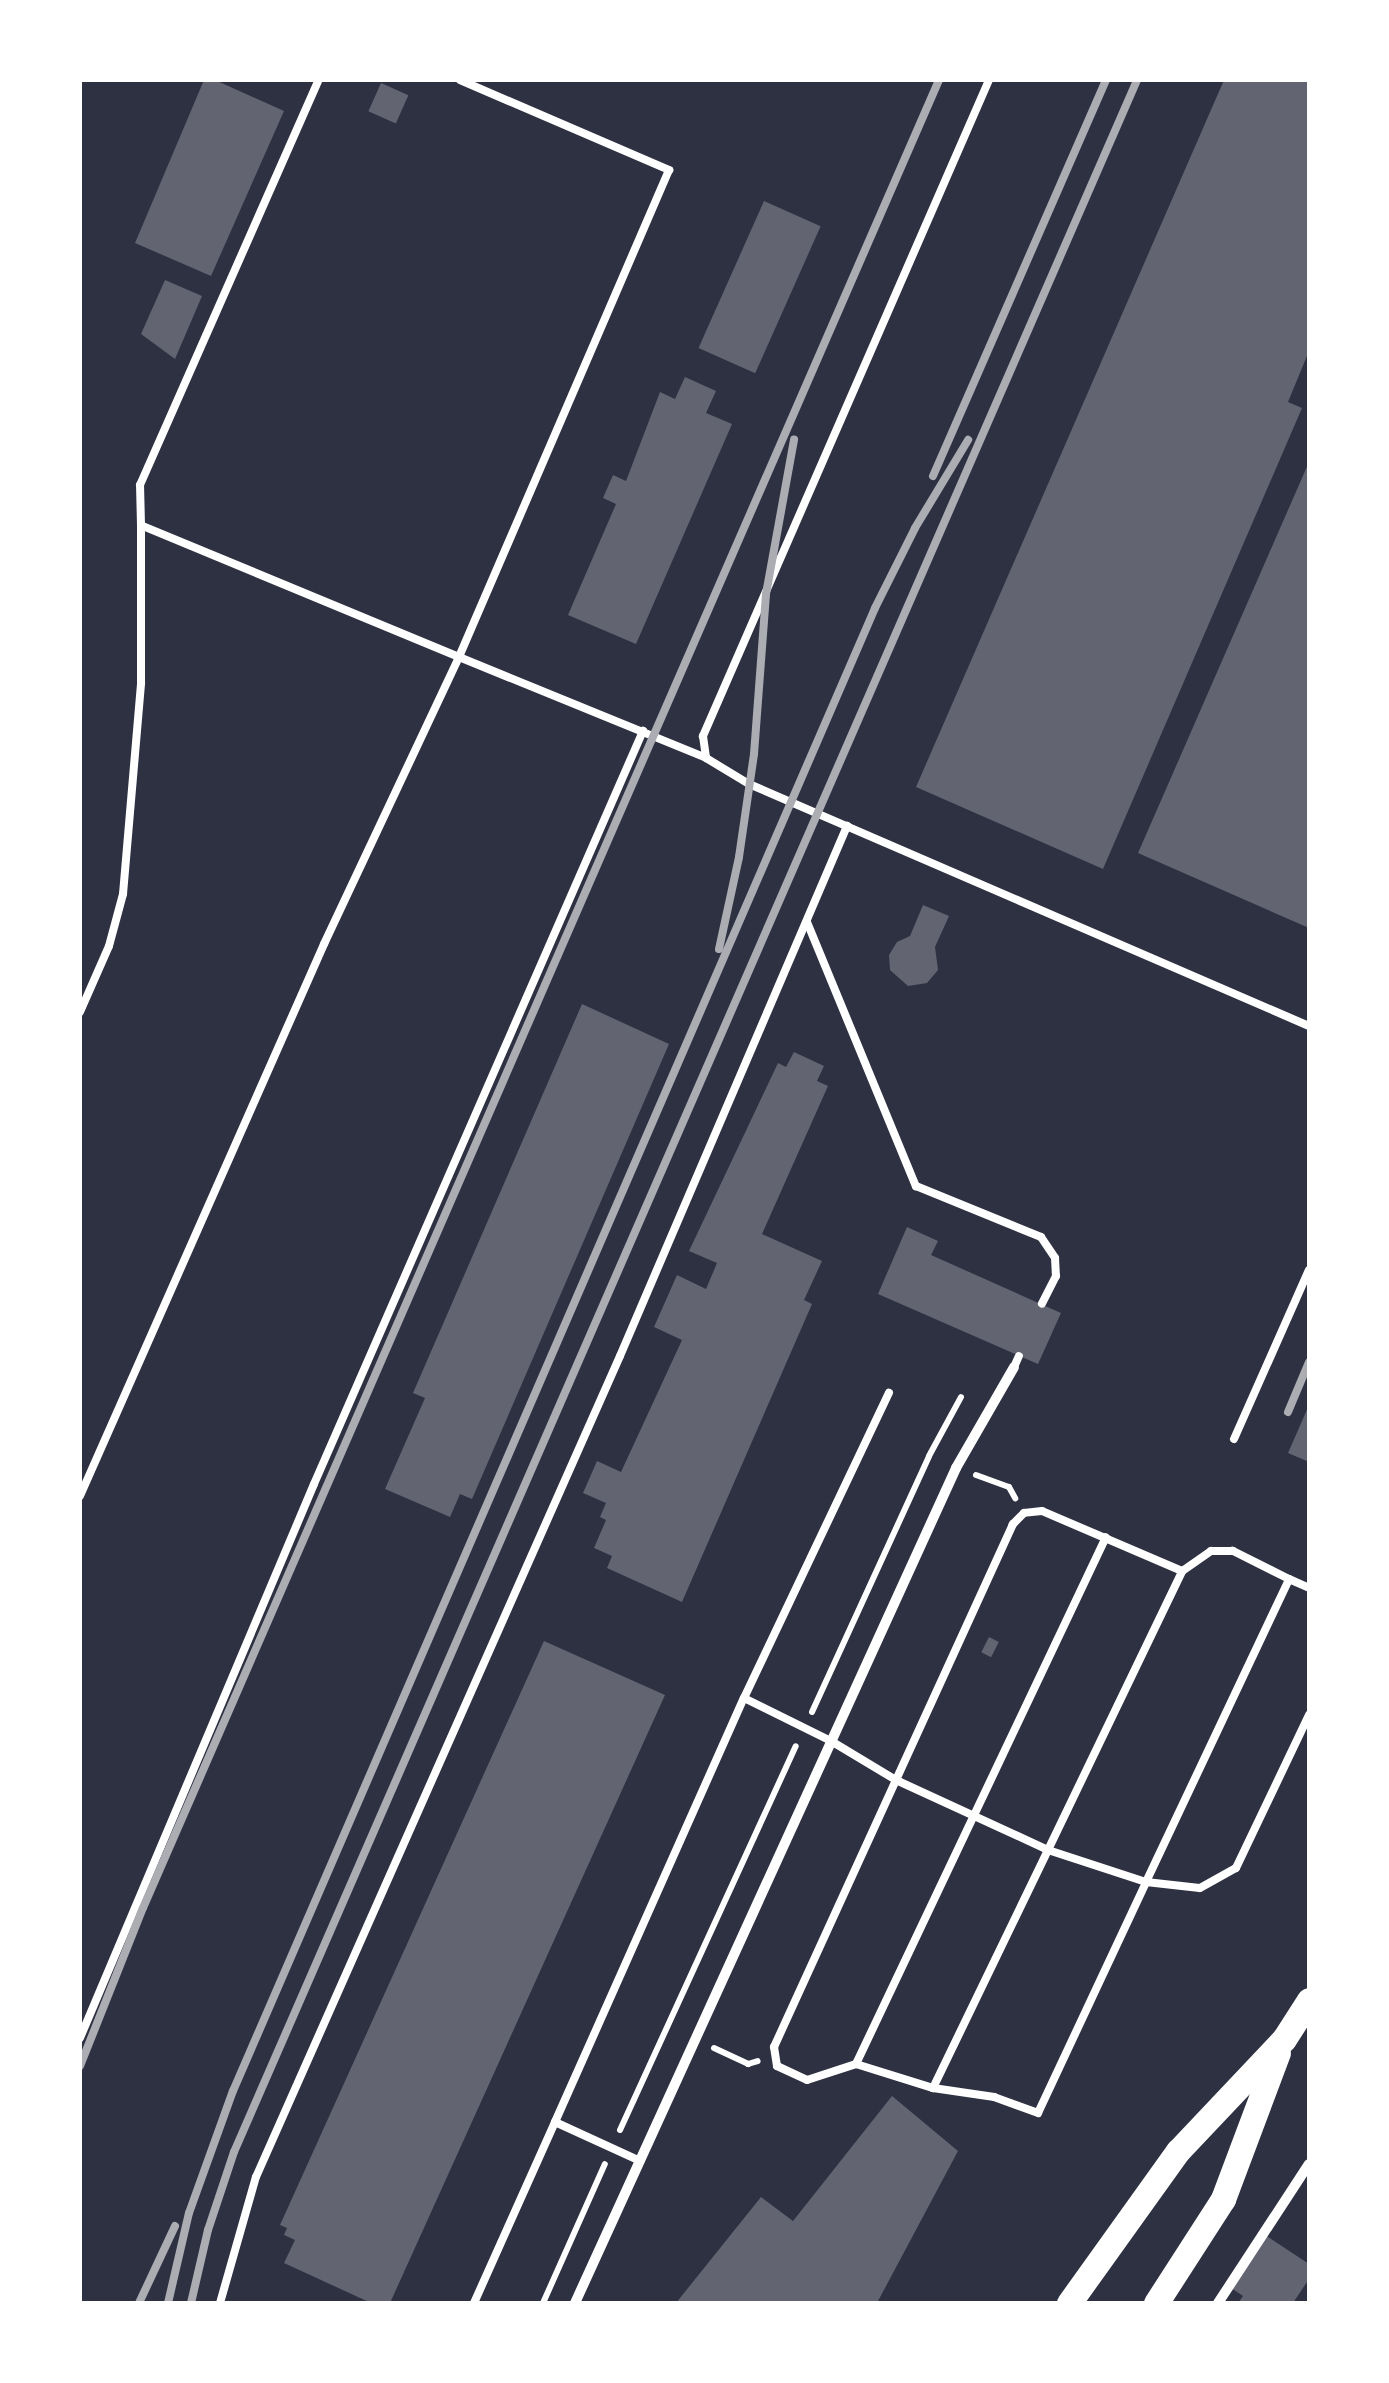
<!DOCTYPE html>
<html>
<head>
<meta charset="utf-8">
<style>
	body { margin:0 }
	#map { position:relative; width:1389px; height:2383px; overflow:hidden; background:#2d3142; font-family:"Space Grotesk",sans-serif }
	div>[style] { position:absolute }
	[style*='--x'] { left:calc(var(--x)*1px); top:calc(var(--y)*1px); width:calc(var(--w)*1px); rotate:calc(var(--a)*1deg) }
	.building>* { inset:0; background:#626471; transform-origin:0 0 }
	.path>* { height:6px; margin:-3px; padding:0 3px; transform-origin:3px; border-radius:3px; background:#fff }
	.service>* { height:8px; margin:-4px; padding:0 4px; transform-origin:4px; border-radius:4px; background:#fff }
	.minor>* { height:10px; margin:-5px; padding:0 5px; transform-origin:5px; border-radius:5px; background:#fff }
	.primary>* { height:25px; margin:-12.5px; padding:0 12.5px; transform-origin:12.5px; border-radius:12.5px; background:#fff }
	.rail>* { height:8px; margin:-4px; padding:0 4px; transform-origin:4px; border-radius:4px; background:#abadb3 }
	span { translate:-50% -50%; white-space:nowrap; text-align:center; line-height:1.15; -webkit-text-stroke:8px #fff; paint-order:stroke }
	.frame { position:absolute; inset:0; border:82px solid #fff; pointer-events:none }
</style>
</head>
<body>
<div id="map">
	<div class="building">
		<i style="clip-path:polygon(204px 80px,215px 80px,284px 111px,211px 276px,135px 243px)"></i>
		<i style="clip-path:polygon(1224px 80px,1309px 80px,1309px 351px,1288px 402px,1302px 408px,1103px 869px,916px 787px)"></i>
		<i style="left:381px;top:83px;width:30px;height:31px;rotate:24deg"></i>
		<i style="left:764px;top:201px;width:62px;height:161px;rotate:24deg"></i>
		<i style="clip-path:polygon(165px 280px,202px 296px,175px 359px,141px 334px)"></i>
		<i style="clip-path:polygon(685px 377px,716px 391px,706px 413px,732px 424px,636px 644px,568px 615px,616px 504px,603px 498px,613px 475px,626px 481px,660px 392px,675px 399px)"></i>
		<i style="clip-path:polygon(1309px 462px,1309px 928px,1138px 853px)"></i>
		<i style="clip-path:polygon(923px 905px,949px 916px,935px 947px,938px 970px,927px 983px,908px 986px,890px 970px,889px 955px,897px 942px,910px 936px)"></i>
		<i style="clip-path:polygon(582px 1004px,669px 1044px,472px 1499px,460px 1494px,450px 1517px,385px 1489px,425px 1398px,413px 1393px)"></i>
		<i style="clip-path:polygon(794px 1052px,824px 1066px,817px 1081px,828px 1086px,762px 1234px,822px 1261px,804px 1300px,812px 1304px,682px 1602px,607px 1568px,612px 1556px,594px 1548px,606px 1520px,600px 1517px,606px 1503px,583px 1493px,597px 1461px,621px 1472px,682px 1340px,654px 1327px,677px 1275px,706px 1289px,717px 1263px,689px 1251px,778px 1063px,786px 1067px)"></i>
		<i style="clip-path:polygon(907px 1227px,938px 1241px,931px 1255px,1061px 1313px,1038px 1364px,878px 1294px)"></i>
		<i style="clip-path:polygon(1309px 1405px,1309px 1462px,1288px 1453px)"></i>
		<i style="left:989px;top:1637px;width:11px;height:17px;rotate:27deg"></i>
		<i style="clip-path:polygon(544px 1641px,665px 1695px,390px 2303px,371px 2303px,284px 2263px,295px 2240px,284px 2235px,287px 2228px,280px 2225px)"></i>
		<i style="clip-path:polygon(892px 2096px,958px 2151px,877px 2303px,676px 2303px,761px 2197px,793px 2221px)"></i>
		<i style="clip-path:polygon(1265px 2235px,1309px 2264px,1309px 2279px,1293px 2303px,1238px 2303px,1243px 2296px,1231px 2288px)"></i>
	</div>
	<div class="path">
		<i style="--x:976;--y:1475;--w:35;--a:20"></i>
		<i style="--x:1009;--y:1487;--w:13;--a:61"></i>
		<i style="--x:812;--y:1712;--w:281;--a:-65.4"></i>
		<i style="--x:929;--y:1456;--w:67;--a:-61.5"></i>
		<i style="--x:714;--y:2048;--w:38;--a:25"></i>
		<i style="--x:748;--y:2064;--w:10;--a:-17"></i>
		<i style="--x:620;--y:2130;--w:422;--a:-65.4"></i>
		<i style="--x:543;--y:2303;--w:152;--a:-66"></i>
	</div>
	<div class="service">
		<i style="--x:460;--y:80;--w:228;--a:23.3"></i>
		<i style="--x:669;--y:170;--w:530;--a:113.33"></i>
		<i style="--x:459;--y:657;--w:267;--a:22.2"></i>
		<i style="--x:989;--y:80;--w:716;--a:113.56"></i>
		<i style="--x:703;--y:736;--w:22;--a:82"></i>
		<i style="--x:706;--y:758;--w:50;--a:31.2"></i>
		<i style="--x:749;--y:784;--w:610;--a:23.37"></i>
		<i style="--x:807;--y:922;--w:286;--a:67.6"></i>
		<i style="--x:916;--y:1186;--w:135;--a:22.2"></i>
		<i style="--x:1041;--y:1237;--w:25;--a:56"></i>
		<i style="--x:1055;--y:1258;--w:18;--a:87"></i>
		<i style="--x:1056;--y:1276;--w:31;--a:117"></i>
		<i style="--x:80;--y:1012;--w:72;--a:-66.3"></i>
		<i style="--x:109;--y:946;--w:54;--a:-74.9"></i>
		<i style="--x:123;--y:894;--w:212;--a:-85.1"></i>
		<i style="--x:141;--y:683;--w:158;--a:-90"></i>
		<i style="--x:1014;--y:1367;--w:12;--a:-66"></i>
		<i style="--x:1234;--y:1439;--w:185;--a:-66.1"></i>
		<i style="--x:80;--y:1496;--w:604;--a:-66.15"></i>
		<i style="--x:324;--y:944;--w:317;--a:-64.8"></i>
		<i style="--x:459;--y:657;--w:344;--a:-157.5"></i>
		<i style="--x:141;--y:525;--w:40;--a:-91.4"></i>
		<i style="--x:140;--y:485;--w:443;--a:-66.2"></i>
		<i style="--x:1289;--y:1579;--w:22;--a:24"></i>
		<i style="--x:744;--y:1698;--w:97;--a:26.3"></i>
		<i style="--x:831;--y:1741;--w:76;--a:31"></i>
		<i style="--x:896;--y:1780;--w:167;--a:24.7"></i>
		<i style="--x:1048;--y:1850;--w:310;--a:-64.3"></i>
		<i style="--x:80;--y:2038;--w:601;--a:-67.1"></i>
		<i style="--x:314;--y:1484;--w:822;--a:-66.4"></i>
		<i style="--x:856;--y:2064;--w:583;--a:-64.62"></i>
		<i style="--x:933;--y:2088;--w:62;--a:8.4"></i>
		<i style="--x:994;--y:2097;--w:47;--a:20"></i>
		<i style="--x:1038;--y:2113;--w:255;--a:-64.9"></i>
		<i style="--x:1146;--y:1882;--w:335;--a:-64.7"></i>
		<i style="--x:1289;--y:1579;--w:63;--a:-153.4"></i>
		<i style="--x:1233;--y:1551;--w:22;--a:180"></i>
		<i style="--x:1211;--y:1551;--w:35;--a:145"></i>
		<i style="--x:1182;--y:1571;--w:152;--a:-156.8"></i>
		<i style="--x:1042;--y:1511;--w:18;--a:174"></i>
		<i style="--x:1024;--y:1513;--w:16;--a:135"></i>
		<i style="--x:1013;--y:1524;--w:575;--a:114.56"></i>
		<i style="--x:774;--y:2047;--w:19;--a:81"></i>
		<i style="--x:777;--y:2066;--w:33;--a:25"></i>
		<i style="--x:807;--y:2080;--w:52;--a:-18.1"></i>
		<i style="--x:856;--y:2064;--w:81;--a:17.3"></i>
		<i style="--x:933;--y:2088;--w:264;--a:-64.2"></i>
		<i style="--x:1048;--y:1850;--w:103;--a:18.1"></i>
		<i style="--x:1146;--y:1882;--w:54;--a:6.3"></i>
		<i style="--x:1200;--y:1888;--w:41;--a:-29.1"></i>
		<i style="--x:1236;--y:1868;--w:170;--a:-64.5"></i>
		<i style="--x:555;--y:2122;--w:464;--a:-66"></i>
		<i style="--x:744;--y:1698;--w:338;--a:-64.6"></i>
		<i style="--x:220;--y:2303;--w:131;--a:-74.1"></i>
		<i style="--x:256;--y:2177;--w:898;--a:-66.09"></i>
		<i style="--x:620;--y:1356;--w:577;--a:-66.81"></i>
		<i style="--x:474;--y:2303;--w:198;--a:-65.9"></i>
		<i style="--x:555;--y:2122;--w:94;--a:24.6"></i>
	</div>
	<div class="minor">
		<i style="--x:575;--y:2303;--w:918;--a:-65.47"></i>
		<i style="--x:956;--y:1468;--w:116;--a:-60.1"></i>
		<i style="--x:1218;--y:2303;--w:166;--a:-56.8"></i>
	</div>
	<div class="primary">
		<i style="--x:1069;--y:2303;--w:187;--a:-54.4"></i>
		<i style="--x:1178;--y:2151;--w:154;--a:-46.6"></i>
		<i style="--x:1284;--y:2039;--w:46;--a:-57.3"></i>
		<i style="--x:1156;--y:2303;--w:124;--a:-57.2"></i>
		<i style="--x:1223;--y:2199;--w:156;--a:-69.4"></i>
	</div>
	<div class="rail">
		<i style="--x:933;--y:476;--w:432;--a:-66.4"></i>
		<i style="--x:719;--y:949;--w:94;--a:-77.7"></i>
		<i style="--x:739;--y:857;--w:104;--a:-81.7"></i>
		<i style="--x:754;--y:754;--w:160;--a:-85.7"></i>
		<i style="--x:766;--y:594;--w:157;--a:-79.7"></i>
		<i style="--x:1288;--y:1412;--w:54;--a:-67.2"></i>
		<i style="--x:80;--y:2066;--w:170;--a:-68.3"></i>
		<i style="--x:143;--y:1908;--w:1994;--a:-66.47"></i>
		<i style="--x:139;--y:2303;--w:85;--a:-64.9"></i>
		<i style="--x:168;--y:2303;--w:92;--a:-76.9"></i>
		<i style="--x:189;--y:2213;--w:130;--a:-70.2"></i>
		<i style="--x:233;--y:2091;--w:1616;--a:-66.59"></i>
		<i style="--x:875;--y:608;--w:89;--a:-63.4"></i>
		<i style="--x:915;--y:528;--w:103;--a:-58.9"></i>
		<i style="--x:191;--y:2303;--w:75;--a:-76.9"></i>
		<i style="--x:208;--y:2230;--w:82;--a:-71.6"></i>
		<i style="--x:234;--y:2152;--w:2260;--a:-66.45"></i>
	</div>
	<div class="frame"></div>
</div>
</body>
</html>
